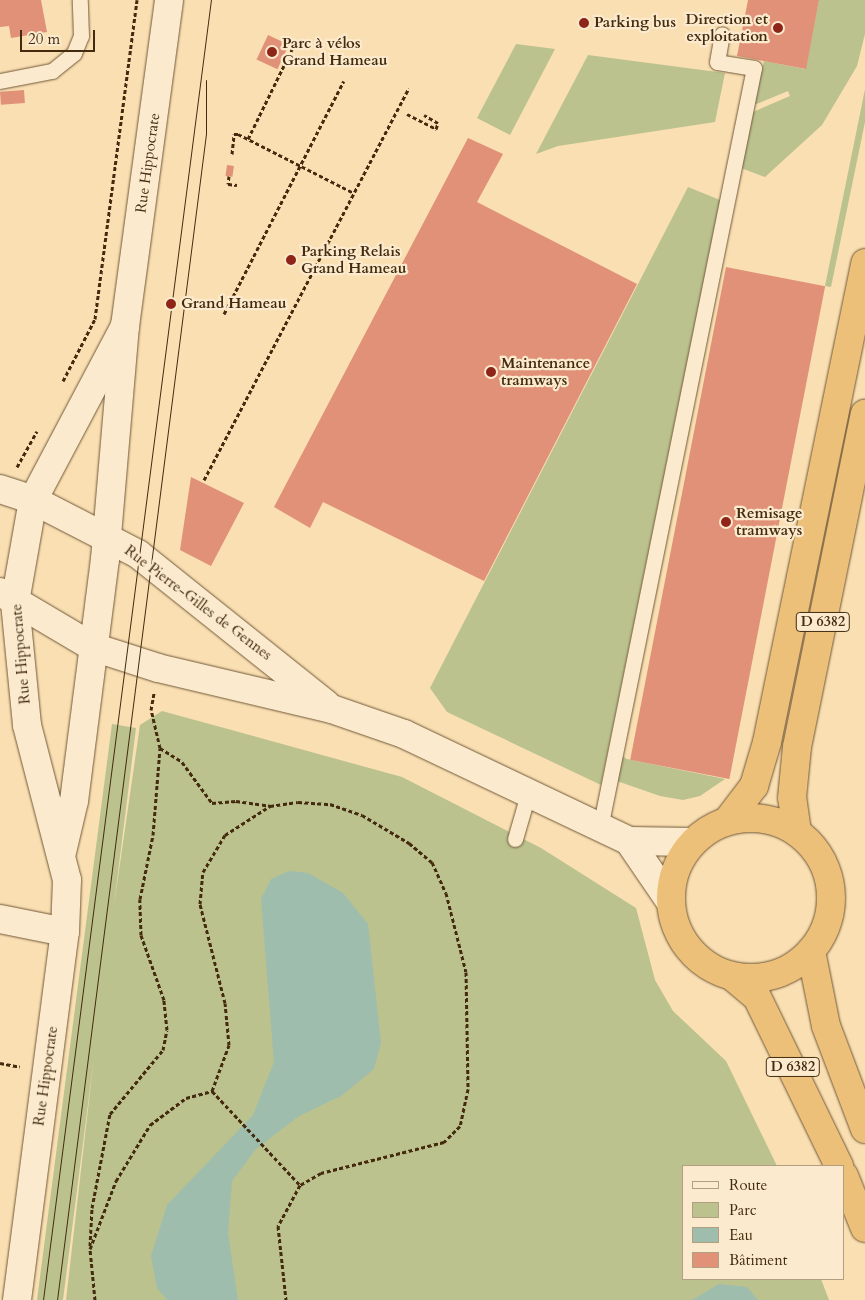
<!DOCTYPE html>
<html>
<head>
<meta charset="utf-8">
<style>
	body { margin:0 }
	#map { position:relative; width:865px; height:1300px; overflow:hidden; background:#f9dfb2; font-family:Cardo,serif }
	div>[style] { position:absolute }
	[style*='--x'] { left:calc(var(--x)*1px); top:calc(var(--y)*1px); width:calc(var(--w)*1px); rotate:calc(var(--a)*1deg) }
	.green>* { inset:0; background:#bbc28e }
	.water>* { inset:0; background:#9ebdad }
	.building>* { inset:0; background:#e09177; transform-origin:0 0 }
	.path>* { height:3px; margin-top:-1.5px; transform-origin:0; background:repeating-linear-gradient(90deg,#442b0f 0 4px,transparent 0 6.5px) }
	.roads { filter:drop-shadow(0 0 1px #715838) drop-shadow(0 0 1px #715838) }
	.lane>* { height:15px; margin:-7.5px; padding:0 7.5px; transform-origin:7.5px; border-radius:7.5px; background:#fbeacd }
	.street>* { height:28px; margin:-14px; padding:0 14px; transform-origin:14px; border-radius:14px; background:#fbeacd }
	.secondary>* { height:28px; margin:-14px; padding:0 14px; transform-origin:14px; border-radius:14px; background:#fbeacd }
	.highway>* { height:28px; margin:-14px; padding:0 14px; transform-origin:14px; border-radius:14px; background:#ecc079 }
	.highway>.ring { margin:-14px; padding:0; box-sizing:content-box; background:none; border:28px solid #ecc079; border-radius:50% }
	.tram>* { height:1px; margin:-0.5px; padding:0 0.5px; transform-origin:0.5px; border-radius:0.5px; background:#442b0f }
	.dots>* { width:14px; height:14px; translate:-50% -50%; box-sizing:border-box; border:2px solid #fbeacd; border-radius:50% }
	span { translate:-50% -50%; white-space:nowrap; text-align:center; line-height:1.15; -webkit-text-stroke:4.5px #fbeacd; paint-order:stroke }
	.shield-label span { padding:1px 4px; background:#fbeacd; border:1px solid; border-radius:4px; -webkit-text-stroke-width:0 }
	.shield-label { font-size:14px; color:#442b0f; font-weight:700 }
	.poi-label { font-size:15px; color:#442b0f; font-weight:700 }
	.right { translate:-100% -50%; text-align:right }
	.left { translate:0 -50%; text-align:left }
	.street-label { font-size:15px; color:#442b0f }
	.legend { position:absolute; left:682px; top:1165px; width:162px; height:115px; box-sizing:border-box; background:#fbeacd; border:1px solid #b29e81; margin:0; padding:6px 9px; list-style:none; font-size:15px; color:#442b0f }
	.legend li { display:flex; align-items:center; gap:10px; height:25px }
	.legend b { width:25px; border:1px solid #b29e81 }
	.scale { position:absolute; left:20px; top:30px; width:75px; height:22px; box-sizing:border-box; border:2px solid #442b0f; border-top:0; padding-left:6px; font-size:15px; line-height:18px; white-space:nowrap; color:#442b0f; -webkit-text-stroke:4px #fbeacd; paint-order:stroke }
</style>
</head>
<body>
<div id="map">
	<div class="green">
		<i style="clip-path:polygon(819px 0,865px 0,865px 34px,857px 66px,822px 125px,765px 177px,741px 168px,753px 112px,790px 96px,788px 91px,754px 105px,764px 61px,805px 69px)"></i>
		<i style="clip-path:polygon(516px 44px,555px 49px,510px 135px,477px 118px)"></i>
		<i style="clip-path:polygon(588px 55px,725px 73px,715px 122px,558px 146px,536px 154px)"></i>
		<i style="clip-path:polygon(865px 89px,865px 122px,831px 287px,825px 286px)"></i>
		<i style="clip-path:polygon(688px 187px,720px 200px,601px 785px,447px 712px,430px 688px)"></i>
		<i style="clip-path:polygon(162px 711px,402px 777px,541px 848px,636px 908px,655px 980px,673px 1011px,726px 1061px,777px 1166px,684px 1166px,684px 1279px,821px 1279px,829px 1300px,66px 1300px,94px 1057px,63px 1300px,37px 1300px,112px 724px,136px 728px,114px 905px,140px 725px)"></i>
		<i style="clip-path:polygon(622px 756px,627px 759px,725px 779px,700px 796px,683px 800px,660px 796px,617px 781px)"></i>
	</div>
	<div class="water">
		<i style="clip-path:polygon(289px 871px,308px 873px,343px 893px,368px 924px,381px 1043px,374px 1069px,341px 1096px,299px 1116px,256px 1149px,232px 1181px,228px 1233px,238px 1300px,167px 1300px,157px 1288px,151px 1256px,167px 1205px,253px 1115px,274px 1062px,261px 899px,271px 879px)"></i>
		<i style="clip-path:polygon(719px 1284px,747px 1287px,758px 1300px,692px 1300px)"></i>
	</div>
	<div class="building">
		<i style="clip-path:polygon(0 0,41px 0,47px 32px,11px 38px,9px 26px,0 27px)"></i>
		<i style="clip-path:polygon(748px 0,819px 0,806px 69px,737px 56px)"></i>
		<i style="left:268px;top:35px;width:23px;height:27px;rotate:25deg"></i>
		<i style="left:24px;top:90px;width:13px;height:24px;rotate:86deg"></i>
		<i style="clip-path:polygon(468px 138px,503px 154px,477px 202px,637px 284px,484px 581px,323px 502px,310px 528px,274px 507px)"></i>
		<i style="left:227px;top:165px;width:7px;height:11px;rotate:8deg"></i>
		<i style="left:726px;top:267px;width:101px;height:502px;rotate:11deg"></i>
		<i style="clip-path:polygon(191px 477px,244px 503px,211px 566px,180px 550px)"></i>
	</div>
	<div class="path">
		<i style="--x:407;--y:114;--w:33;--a:27"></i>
		<i style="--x:436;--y:129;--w:6;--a:-72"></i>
		<i style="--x:438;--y:123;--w:16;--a:-150"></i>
		<i style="--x:248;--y:139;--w:102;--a:-63.9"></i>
		<i style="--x:232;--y:154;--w:20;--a:-84"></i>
		<i style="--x:234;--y:134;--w:4;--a:0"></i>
		<i style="--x:238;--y:134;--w:130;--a:27"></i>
		<i style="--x:229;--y:176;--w:8;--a:97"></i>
		<i style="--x:228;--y:184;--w:9;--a:6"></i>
		<i style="--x:224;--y:314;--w:262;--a:-62.8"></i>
		<i style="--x:63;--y:381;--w:70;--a:-62.7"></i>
		<i style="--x:95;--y:319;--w:322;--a:-82.5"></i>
		<i style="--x:17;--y:467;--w:41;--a:-60.9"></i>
		<i style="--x:204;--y:480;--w:442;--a:-62.4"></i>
		<i style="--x:160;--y:748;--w:26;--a:32"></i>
		<i style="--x:182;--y:762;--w:51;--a:53.8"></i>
		<i style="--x:212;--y:803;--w:24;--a:-5"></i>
		<i style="--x:236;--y:801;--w:34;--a:8"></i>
		<i style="--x:0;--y:1063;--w:20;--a:11"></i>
		<i style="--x:212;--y:1091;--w:129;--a:46.9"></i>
		<i style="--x:90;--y:1246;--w:38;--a:-87"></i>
		<i style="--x:92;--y:1208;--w:96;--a:-79.2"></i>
		<i style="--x:110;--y:1114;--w:83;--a:-50.4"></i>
		<i style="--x:163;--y:1050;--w:20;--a:-79"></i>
		<i style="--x:167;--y:1030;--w:30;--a:-96"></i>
		<i style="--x:164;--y:1000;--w:69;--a:-109.5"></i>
		<i style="--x:141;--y:935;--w:36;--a:-92"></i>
		<i style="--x:140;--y:899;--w:65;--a:-78.5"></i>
		<i style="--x:153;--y:835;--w:87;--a:-85.4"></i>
		<i style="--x:160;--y:748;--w:39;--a:-103"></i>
		<i style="--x:151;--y:710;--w:17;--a:-80"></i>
		<i style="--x:95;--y:1300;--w:51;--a:-95.6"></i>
		<i style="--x:90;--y:1249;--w:73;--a:-69.1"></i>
		<i style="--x:116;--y:1181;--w:66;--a:-58.7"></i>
		<i style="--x:150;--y:1125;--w:45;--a:-36.9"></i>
		<i style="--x:186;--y:1098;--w:27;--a:-15"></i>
		<i style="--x:212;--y:1091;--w:49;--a:-69.7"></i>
		<i style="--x:229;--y:1045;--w:42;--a:-95.4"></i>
		<i style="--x:225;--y:1003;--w:102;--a:-104.2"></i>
		<i style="--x:200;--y:904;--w:32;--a:-85"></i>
		<i style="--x:203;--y:872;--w:43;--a:-59.3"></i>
		<i style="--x:225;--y:835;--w:54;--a:-32.8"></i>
		<i style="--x:270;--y:806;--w:28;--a:-8"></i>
		<i style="--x:298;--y:802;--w:32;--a:4"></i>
		<i style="--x:330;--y:804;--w:34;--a:19"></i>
		<i style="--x:362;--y:815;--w:55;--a:30.8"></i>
		<i style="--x:409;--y:843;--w:30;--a:40"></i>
		<i style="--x:432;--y:862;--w:34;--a:66"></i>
		<i style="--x:446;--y:893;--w:81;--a:75.8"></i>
		<i style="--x:466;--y:972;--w:117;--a:89"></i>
		<i style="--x:468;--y:1089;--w:38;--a:102"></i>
		<i style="--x:460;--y:1126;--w:23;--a:135"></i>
		<i style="--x:444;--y:1142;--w:127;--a:165.9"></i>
		<i style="--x:321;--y:1173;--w:24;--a:150"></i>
		<i style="--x:300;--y:1185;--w:47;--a:118.2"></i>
		<i style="--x:278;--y:1226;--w:74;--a:83.8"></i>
	</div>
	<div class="roads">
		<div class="lane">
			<i style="--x:0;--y:81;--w:53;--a:-10.9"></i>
			<i style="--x:52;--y:71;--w:28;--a:-39"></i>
			<i style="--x:74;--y:53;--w:18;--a:-68"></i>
			<i style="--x:81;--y:36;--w:36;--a:-92"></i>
			<i style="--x:600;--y:828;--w:775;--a:-78.55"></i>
			<i style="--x:754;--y:68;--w:37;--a:-171"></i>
			<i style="--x:717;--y:62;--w:28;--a:-80"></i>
			<i style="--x:515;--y:839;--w:47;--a:-73.9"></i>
		</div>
		<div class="street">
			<i style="--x:62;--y:852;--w:52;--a:-76.8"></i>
			<i style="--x:74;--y:801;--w:244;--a:-82.7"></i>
			<i style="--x:105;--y:559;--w:234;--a:-85.1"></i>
			<i style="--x:125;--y:326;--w:329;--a:-82.3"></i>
			<i style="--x:0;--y:919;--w:66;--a:11.3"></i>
			<i style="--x:17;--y:1300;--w:371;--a:-82.6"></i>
			<i style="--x:65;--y:932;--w:52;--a:-87.8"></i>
			<i style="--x:67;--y:880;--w:160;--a:-104.5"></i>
			<i style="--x:27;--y:725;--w:124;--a:-95.6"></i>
			<i style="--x:15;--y:602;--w:104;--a:-80"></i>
			<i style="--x:33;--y:500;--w:197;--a:-62.1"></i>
		</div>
		<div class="secondary">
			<i style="--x:0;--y:489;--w:35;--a:18"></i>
			<i style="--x:33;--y:500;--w:118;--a:27.2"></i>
			<i style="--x:138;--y:554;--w:241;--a:38.6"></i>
			<i style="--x:0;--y:592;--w:108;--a:30.6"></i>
			<i style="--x:93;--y:647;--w:68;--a:17.9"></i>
			<i style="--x:158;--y:668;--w:179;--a:13.3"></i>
			<i style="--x:332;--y:709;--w:76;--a:19.1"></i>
			<i style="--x:404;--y:734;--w:249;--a:25.4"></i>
			<i style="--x:629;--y:841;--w:63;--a:0.9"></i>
			<i style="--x:629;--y:841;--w:73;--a:55.7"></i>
		</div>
		<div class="highway">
			<i class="ring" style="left:671px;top:818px;width:132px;height:132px"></i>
			<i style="--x:728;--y:820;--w:43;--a:-52.6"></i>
			<i style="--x:754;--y:786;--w:46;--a:-73.5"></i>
			<i style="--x:767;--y:742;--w:489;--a:-78.4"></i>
			<i style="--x:797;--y:832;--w:34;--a:-98"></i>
			<i style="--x:792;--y:798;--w:51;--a:-84.4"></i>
			<i style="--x:797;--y:747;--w:340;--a:-78.5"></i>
			<i style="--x:811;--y:951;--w:76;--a:78.7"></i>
			<i style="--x:826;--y:1026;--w:110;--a:69.3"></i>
			<i style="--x:733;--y:977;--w:31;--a:40"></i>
			<i style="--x:757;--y:997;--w:188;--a:64.1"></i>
			<i style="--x:844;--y:1176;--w:56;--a:68"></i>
		</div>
	</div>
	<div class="tram">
		<i style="--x:43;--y:1300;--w:1311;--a:-82.64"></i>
		<i style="--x:57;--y:1300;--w:1176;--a:-82.72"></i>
		<i style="--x:206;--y:133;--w:53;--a:-90"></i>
	</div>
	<div class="dots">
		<i style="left:584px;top:23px;background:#8f2418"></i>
		<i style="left:778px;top:28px;background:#8f2418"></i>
		<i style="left:272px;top:52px;background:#8f2418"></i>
		<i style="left:291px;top:260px;background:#8f2418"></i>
		<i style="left:171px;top:304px;background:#8f2418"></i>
		<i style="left:491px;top:372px;background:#8f2418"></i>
		<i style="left:726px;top:522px;background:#8f2418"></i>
	</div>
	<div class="shield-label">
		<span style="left:823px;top:622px">D 6382</span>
		<span style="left:793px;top:1067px">D 6382</span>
	</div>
	<div class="poi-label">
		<span class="right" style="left:768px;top:28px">Direction et<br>exploitation</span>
		<span class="left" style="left:594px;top:23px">Parking bus</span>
		<span class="left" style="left:282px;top:52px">Parc à vélos<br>Grand Hameau</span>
		<span class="left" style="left:301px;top:260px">Parking Relais<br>Grand Hameau</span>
		<span class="left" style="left:181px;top:304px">Grand Hameau</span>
		<span class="left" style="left:501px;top:372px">Maintenance<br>tramways</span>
		<span class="left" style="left:736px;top:522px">Remisage<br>tramways</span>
	</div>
	<div class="street-label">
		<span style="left:148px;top:163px;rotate:-82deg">Rue Hippocrate</span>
		<span style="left:198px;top:603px;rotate:37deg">Rue Pierre-Gilles de Gennes</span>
		<span style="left:21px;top:654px;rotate:-95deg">Rue Hippocrate</span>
		<span style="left:46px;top:1076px;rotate:-82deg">Rue Hippocrate</span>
	</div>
	<ul class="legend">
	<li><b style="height:6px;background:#fbeacd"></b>Route</li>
	<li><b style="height:14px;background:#bbc28e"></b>Parc</li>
	<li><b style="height:14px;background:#9ebdad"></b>Eau</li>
	<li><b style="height:14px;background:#e09177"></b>Bâtiment</li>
	</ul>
	<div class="scale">20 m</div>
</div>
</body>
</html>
